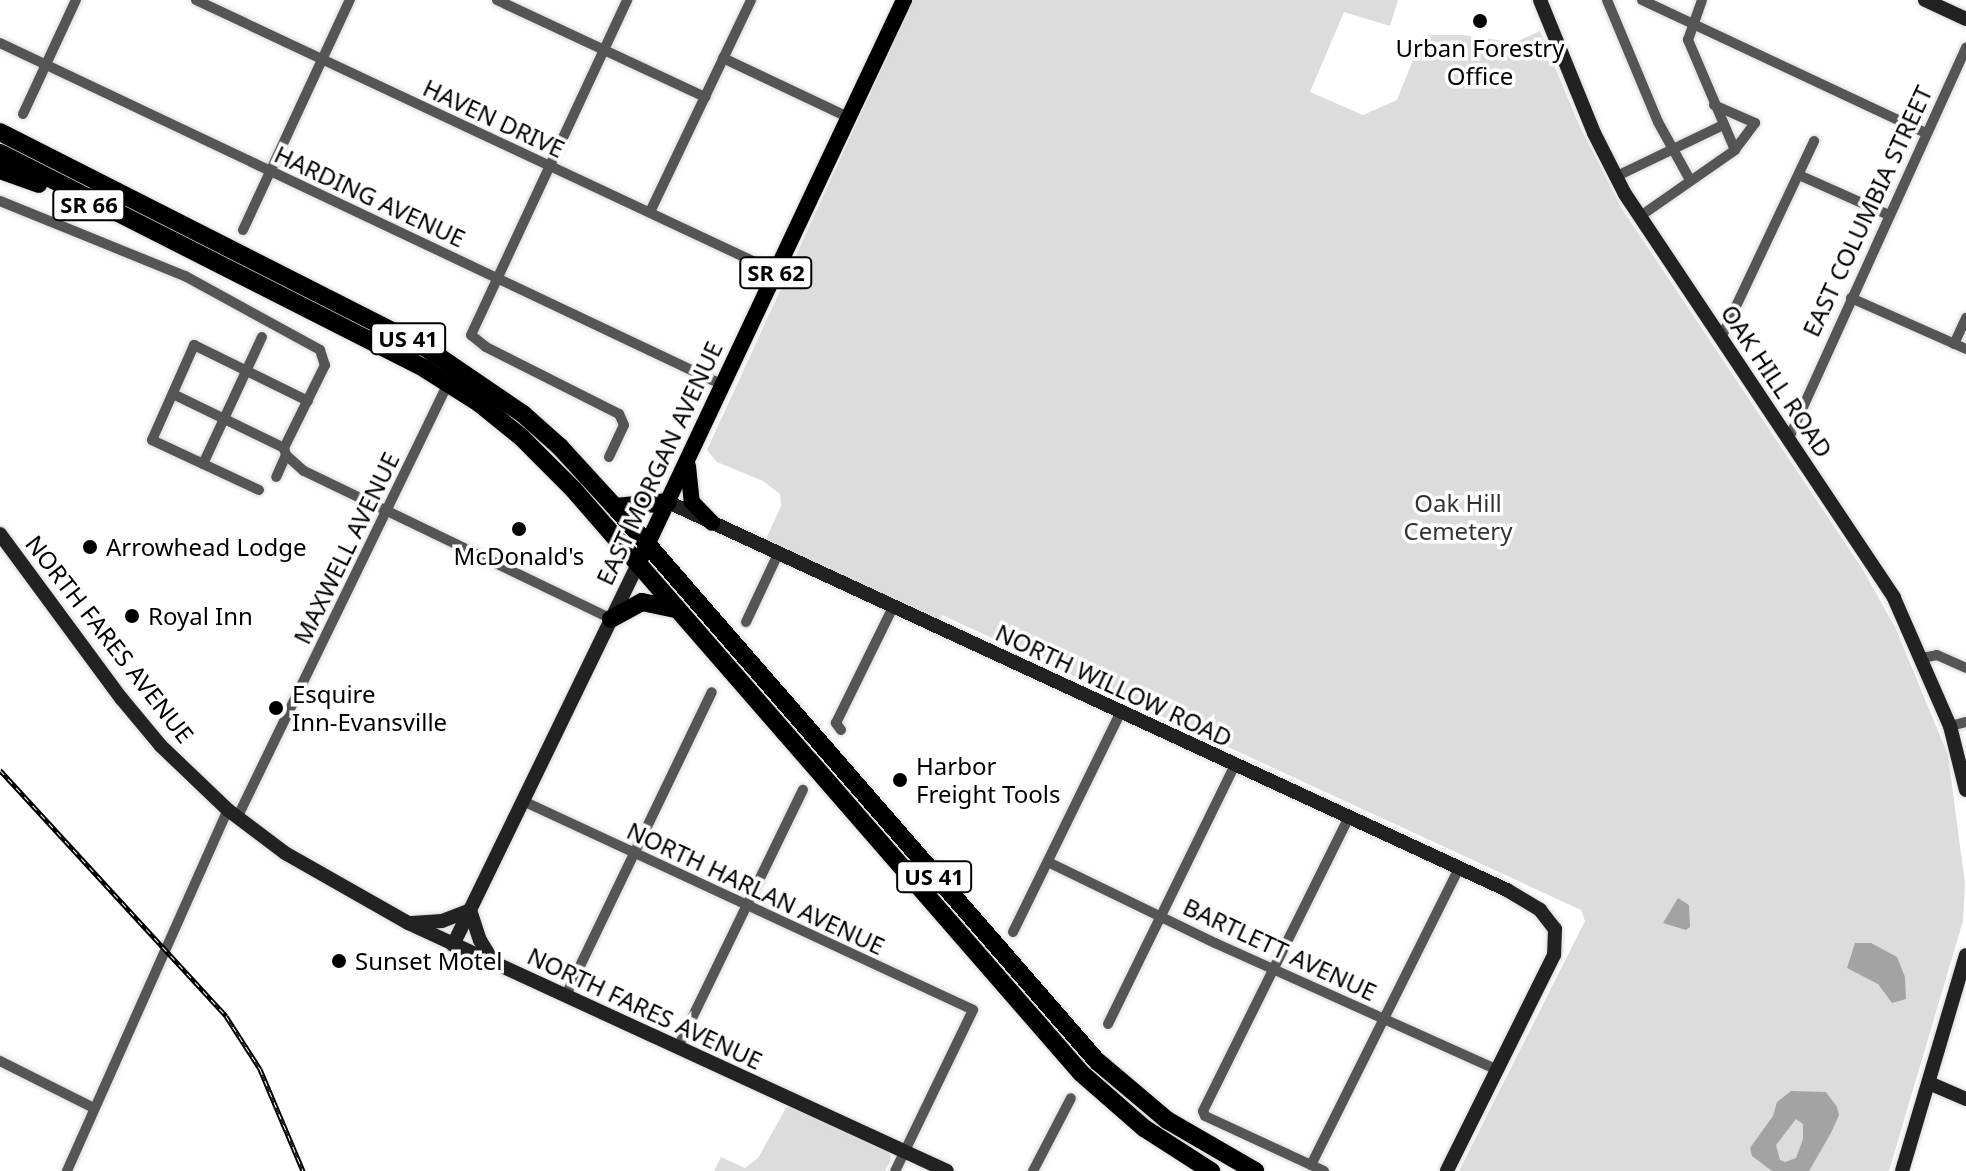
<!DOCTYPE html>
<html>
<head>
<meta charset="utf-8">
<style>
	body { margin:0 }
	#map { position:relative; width:1966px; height:1171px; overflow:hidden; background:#fff; font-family:"Noto Sans",sans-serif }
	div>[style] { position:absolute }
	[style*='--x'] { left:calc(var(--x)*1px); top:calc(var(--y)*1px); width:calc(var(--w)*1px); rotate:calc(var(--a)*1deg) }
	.green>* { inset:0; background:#dcdcdc }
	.water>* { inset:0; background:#a3a3a3 }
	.roads { filter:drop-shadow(0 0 2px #dbdbdb) drop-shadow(0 0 2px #dbdbdb) }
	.street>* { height:10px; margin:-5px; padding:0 5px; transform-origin:5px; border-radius:5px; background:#555 }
	.secondary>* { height:14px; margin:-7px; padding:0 7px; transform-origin:7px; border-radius:7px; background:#222 }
	.primary>* { height:16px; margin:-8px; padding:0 8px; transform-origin:8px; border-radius:8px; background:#000 }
	.highway>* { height:18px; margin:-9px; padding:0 9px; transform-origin:9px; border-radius:9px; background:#000 }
	.rail>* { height:5px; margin-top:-2.5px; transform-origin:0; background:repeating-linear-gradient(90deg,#fff 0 6px,#000 0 12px); box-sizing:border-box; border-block:2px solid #000 }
	.dots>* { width:22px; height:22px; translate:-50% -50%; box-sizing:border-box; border:4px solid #fff; border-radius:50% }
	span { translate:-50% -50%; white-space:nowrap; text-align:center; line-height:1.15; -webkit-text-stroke:7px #fff; paint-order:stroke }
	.shield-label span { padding:2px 6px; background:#fff; border:2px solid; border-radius:6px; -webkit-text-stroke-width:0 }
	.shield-label { font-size:22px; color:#000; font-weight:700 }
	.poi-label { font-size:24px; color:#000 }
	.left { translate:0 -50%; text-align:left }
	.street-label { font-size:24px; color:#000 }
	.park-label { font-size:24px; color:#333 }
</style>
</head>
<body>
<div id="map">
	<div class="green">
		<i style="clip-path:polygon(913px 0,1398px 0,1390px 26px,1344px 12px,1310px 92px,1363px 115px,1397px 100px,1423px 35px,1463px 35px,1498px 40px,1507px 46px,1540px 31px,1579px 125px,1622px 209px,1863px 570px,1895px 627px,1948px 755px,1965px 884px,1963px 921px,1889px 1171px,1459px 1171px,1585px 921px,1581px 910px,942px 615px,938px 622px,765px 541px,781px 506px,780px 494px,763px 481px,717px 462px,707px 450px)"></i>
		<i style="clip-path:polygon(792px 1106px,890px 1152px,891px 1159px,885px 1171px,714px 1171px,721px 1157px,745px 1168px,758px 1158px,786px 1108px)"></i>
	</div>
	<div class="water">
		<i style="clip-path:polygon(1678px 898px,1689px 905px,1690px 927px,1686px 930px,1663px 923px)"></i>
		<i style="clip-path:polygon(1855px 943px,1871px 943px,1897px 957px,1905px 977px,1906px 999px,1892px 1003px,1878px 984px,1847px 968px)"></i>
		<i style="clip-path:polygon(evenodd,1791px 1091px,1826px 1092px,1837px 1107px,1839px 1115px,1831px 1133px,1809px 1171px,1772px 1171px,1752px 1156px,1750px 1148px,1773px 1116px,1777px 1102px,1791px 1091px,1796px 1119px,1803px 1124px,1803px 1139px,1796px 1158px,1785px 1162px,1780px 1160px,1776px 1145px,1796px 1119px)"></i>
	</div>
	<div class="roads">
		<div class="street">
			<i style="--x:196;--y:0;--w:641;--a:25.12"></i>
			<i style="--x:497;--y:0;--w:230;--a:25"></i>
			<i style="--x:1607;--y:0;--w:132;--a:67.3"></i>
			<i style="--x:1658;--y:122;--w:66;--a:61.1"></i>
			<i style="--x:1642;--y:0;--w:314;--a:25.1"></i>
			<i style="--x:0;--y:43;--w:800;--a:25.32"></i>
			<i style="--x:723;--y:58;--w:138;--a:25.3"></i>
			<i style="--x:1714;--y:105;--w:45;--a:23.7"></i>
			<i style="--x:1755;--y:123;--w:34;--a:127"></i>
			<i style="--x:23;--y:114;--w:126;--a:-65.1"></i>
			<i style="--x:1799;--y:175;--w:98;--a:24"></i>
			<i style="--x:1615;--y:177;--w:120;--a:-25.7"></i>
			<i style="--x:0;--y:201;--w:200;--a:22.1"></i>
			<i style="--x:185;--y:276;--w:154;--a:28.7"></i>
			<i style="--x:320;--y:350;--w:16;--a:72"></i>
			<i style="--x:325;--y:365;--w:93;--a:116.3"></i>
			<i style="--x:284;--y:448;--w:7;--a:74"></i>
			<i style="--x:286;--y:455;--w:24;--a:114"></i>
			<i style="--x:650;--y:212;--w:235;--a:-64.5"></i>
			<i style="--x:1639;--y:217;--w:117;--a:-34.9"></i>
			<i style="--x:1735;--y:150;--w:120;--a:-113.1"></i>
			<i style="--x:1688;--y:40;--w:42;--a:-70.7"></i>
			<i style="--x:243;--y:230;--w:254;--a:-65.1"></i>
			<i style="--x:1851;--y:298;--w:126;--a:23.9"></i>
			<i style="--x:1721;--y:338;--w:218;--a:-64.7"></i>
			<i style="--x:1954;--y:344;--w:29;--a:-65"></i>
			<i style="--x:173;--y:394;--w:123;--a:25.9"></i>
			<i style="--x:1789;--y:438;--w:429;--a:-65.6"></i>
			<i style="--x:286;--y:455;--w:24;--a:42"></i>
			<i style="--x:304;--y:471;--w:341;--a:25.7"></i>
			<i style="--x:609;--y:457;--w:35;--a:-65"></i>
			<i style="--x:624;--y:425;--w:12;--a:-114"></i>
			<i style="--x:619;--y:414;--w:149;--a:-153.3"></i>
			<i style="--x:486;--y:347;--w:19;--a:-141"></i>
			<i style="--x:471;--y:335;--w:370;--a:-65"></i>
			<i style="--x:203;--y:464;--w:140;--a:-65.1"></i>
			<i style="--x:259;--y:490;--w:118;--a:-155"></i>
			<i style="--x:152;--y:440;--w:104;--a:-66.1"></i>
			<i style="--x:194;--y:345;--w:127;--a:26.2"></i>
			<i style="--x:746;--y:622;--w:75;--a:-64.8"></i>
			<i style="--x:1922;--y:658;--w:15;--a:-11"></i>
			<i style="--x:1937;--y:655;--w:32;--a:24"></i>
			<i style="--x:1950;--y:726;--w:16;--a:-14"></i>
			<i style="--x:841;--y:730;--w:9;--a:-126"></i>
			<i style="--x:836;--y:723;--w:129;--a:-63.8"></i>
			<i style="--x:523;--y:801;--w:496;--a:24.9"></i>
			<i style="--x:973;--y:1010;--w:179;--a:115.8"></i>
			<i style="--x:237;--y:818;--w:483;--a:-64.1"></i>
			<i style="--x:1048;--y:862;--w:186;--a:25.9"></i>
			<i style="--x:1215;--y:943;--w:309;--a:24.2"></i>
			<i style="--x:1013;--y:932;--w:245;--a:-63.9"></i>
			<i style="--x:566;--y:995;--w:336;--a:-64.3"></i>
			<i style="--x:1108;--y:1024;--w:288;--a:-63.9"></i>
			<i style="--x:678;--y:1047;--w:286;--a:-64.1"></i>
			<i style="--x:0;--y:1061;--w:105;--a:26.6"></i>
			<i style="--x:1311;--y:1165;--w:332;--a:-63.5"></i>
			<i style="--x:67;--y:1171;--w:395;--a:-66"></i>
			<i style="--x:1033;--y:1171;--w:82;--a:-62.5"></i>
			<i style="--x:1324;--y:1171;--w:131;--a:-155.2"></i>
			<i style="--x:1205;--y:1116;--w:5;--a:-112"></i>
			<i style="--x:1203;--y:1111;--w:328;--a:-63.6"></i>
		</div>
		<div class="secondary">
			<i style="--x:1540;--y:0;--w:144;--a:67.9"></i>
			<i style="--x:1594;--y:133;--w:68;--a:63.1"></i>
			<i style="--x:1625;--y:194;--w:485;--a:56.3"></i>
			<i style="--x:1894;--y:598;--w:140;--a:66.4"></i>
			<i style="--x:1950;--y:726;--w:66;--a:76"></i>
			<i style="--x:1925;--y:0;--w:45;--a:24.9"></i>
			<i style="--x:668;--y:502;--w:924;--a:24.82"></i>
			<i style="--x:1507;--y:890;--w:39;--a:31"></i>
			<i style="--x:1540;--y:910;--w:24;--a:52"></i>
			<i style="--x:1555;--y:929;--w:26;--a:92"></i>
			<i style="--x:1554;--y:955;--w:241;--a:116.4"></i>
			<i style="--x:0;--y:534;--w:204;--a:53.6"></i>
			<i style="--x:121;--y:698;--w:62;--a:50.2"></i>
			<i style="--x:161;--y:746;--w:93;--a:43.7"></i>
			<i style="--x:228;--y:810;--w:71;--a:37"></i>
			<i style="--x:285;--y:853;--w:142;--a:29.6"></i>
			<i style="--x:408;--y:923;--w:593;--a:24.71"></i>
			<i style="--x:412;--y:923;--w:30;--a:-4"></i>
			<i style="--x:442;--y:921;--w:30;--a:-21"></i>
			<i style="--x:470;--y:910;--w:32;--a:72"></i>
			<i style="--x:480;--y:940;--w:27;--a:59"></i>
			<i style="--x:453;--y:945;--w:424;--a:-64.1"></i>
			<i style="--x:1929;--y:1083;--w:40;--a:23.4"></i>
			<i style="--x:1902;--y:1171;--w:225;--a:-73.5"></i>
		</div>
		<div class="primary">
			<i style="--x:688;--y:466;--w:36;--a:84"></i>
			<i style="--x:692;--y:502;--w:29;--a:46"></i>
			<i style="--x:638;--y:564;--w:624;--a:-64.75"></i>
		</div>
		<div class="highway">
			<i style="--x:0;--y:132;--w:481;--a:26.9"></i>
			<i style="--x:429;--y:350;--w:114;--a:34.2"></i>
			<i style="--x:523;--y:414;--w:50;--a:41.7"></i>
			<i style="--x:560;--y:447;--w:81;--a:47.5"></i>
			<i style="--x:615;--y:507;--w:734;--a:48.98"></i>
			<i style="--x:1097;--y:1061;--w:92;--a:40.1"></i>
			<i style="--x:1167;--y:1120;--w:102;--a:30.1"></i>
			<i style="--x:0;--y:153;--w:477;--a:26.9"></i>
			<i style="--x:425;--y:369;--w:64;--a:32.2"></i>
			<i style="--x:479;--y:403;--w:54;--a:39"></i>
			<i style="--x:521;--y:437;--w:74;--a:45"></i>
			<i style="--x:573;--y:489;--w:774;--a:48.98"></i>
			<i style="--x:1081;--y:1073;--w:84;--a:41.1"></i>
			<i style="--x:1144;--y:1128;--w:80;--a:32.7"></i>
			<i style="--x:0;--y:170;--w:41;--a:19.7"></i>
			<i style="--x:615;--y:507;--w:53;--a:-5.4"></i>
			<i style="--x:611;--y:619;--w:35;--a:-29"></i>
			<i style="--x:642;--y:602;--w:34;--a:12"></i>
		</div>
	</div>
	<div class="rail">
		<i style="--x:0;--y:770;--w:334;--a:47.4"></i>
		<i style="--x:226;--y:1016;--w:63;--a:57.3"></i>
		<i style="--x:260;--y:1069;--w:111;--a:67.1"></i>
	</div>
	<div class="dots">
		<i style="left:1480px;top:21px;background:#000"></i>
		<i style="left:519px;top:529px;background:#000"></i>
		<i style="left:90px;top:547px;background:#000"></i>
		<i style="left:132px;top:616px;background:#000"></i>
		<i style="left:276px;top:708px;background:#000"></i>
		<i style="left:900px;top:780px;background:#000"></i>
		<i style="left:339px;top:961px;background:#000"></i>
	</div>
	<div class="shield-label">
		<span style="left:89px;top:205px">SR 66</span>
		<span style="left:776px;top:273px">SR 62</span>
		<span style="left:408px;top:339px">US 41</span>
		<span style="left:934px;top:877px">US 41</span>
	</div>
	<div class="poi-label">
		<span style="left:1480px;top:62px">Urban Forestry<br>Office</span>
		<span class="left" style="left:106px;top:547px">Arrowhead Lodge</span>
		<span style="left:519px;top:556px">McDonald's</span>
		<span class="left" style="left:148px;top:616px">Royal Inn</span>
		<span class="left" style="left:292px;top:708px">Esquire<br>Inn-Evansville</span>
		<span class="left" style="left:916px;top:780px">Harbor<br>Freight Tools</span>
		<span class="left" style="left:355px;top:961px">Sunset Motel</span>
	</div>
	<div class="street-label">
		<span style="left:494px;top:118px;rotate:25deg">HAVEN DRIVE</span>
		<span style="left:370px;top:196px;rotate:25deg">HARDING AVENUE</span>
		<span style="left:1867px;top:211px;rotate:-65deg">EAST COLUMBIA STREET</span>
		<span style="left:1777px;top:381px;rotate:56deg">OAK HILL ROAD</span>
		<span style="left:659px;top:463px;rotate:-65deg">EAST MORGAN AVENUE</span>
		<span style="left:346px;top:548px;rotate:-64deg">MAXWELL AVENUE</span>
		<span style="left:110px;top:639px;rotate:52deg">NORTH FARES AVENUE</span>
		<span style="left:1114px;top:685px;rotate:25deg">NORTH WILLOW ROAD</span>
		<span style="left:756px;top:888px;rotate:25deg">NORTH HARLAN AVENUE</span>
		<span style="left:1280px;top:949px;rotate:25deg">BARTLETT AVENUE</span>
		<span style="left:645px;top:1008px;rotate:25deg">NORTH FARES AVENUE</span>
	</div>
	<div class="park-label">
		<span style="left:1458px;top:517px">Oak Hill<br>Cemetery</span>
	</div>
</div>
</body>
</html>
